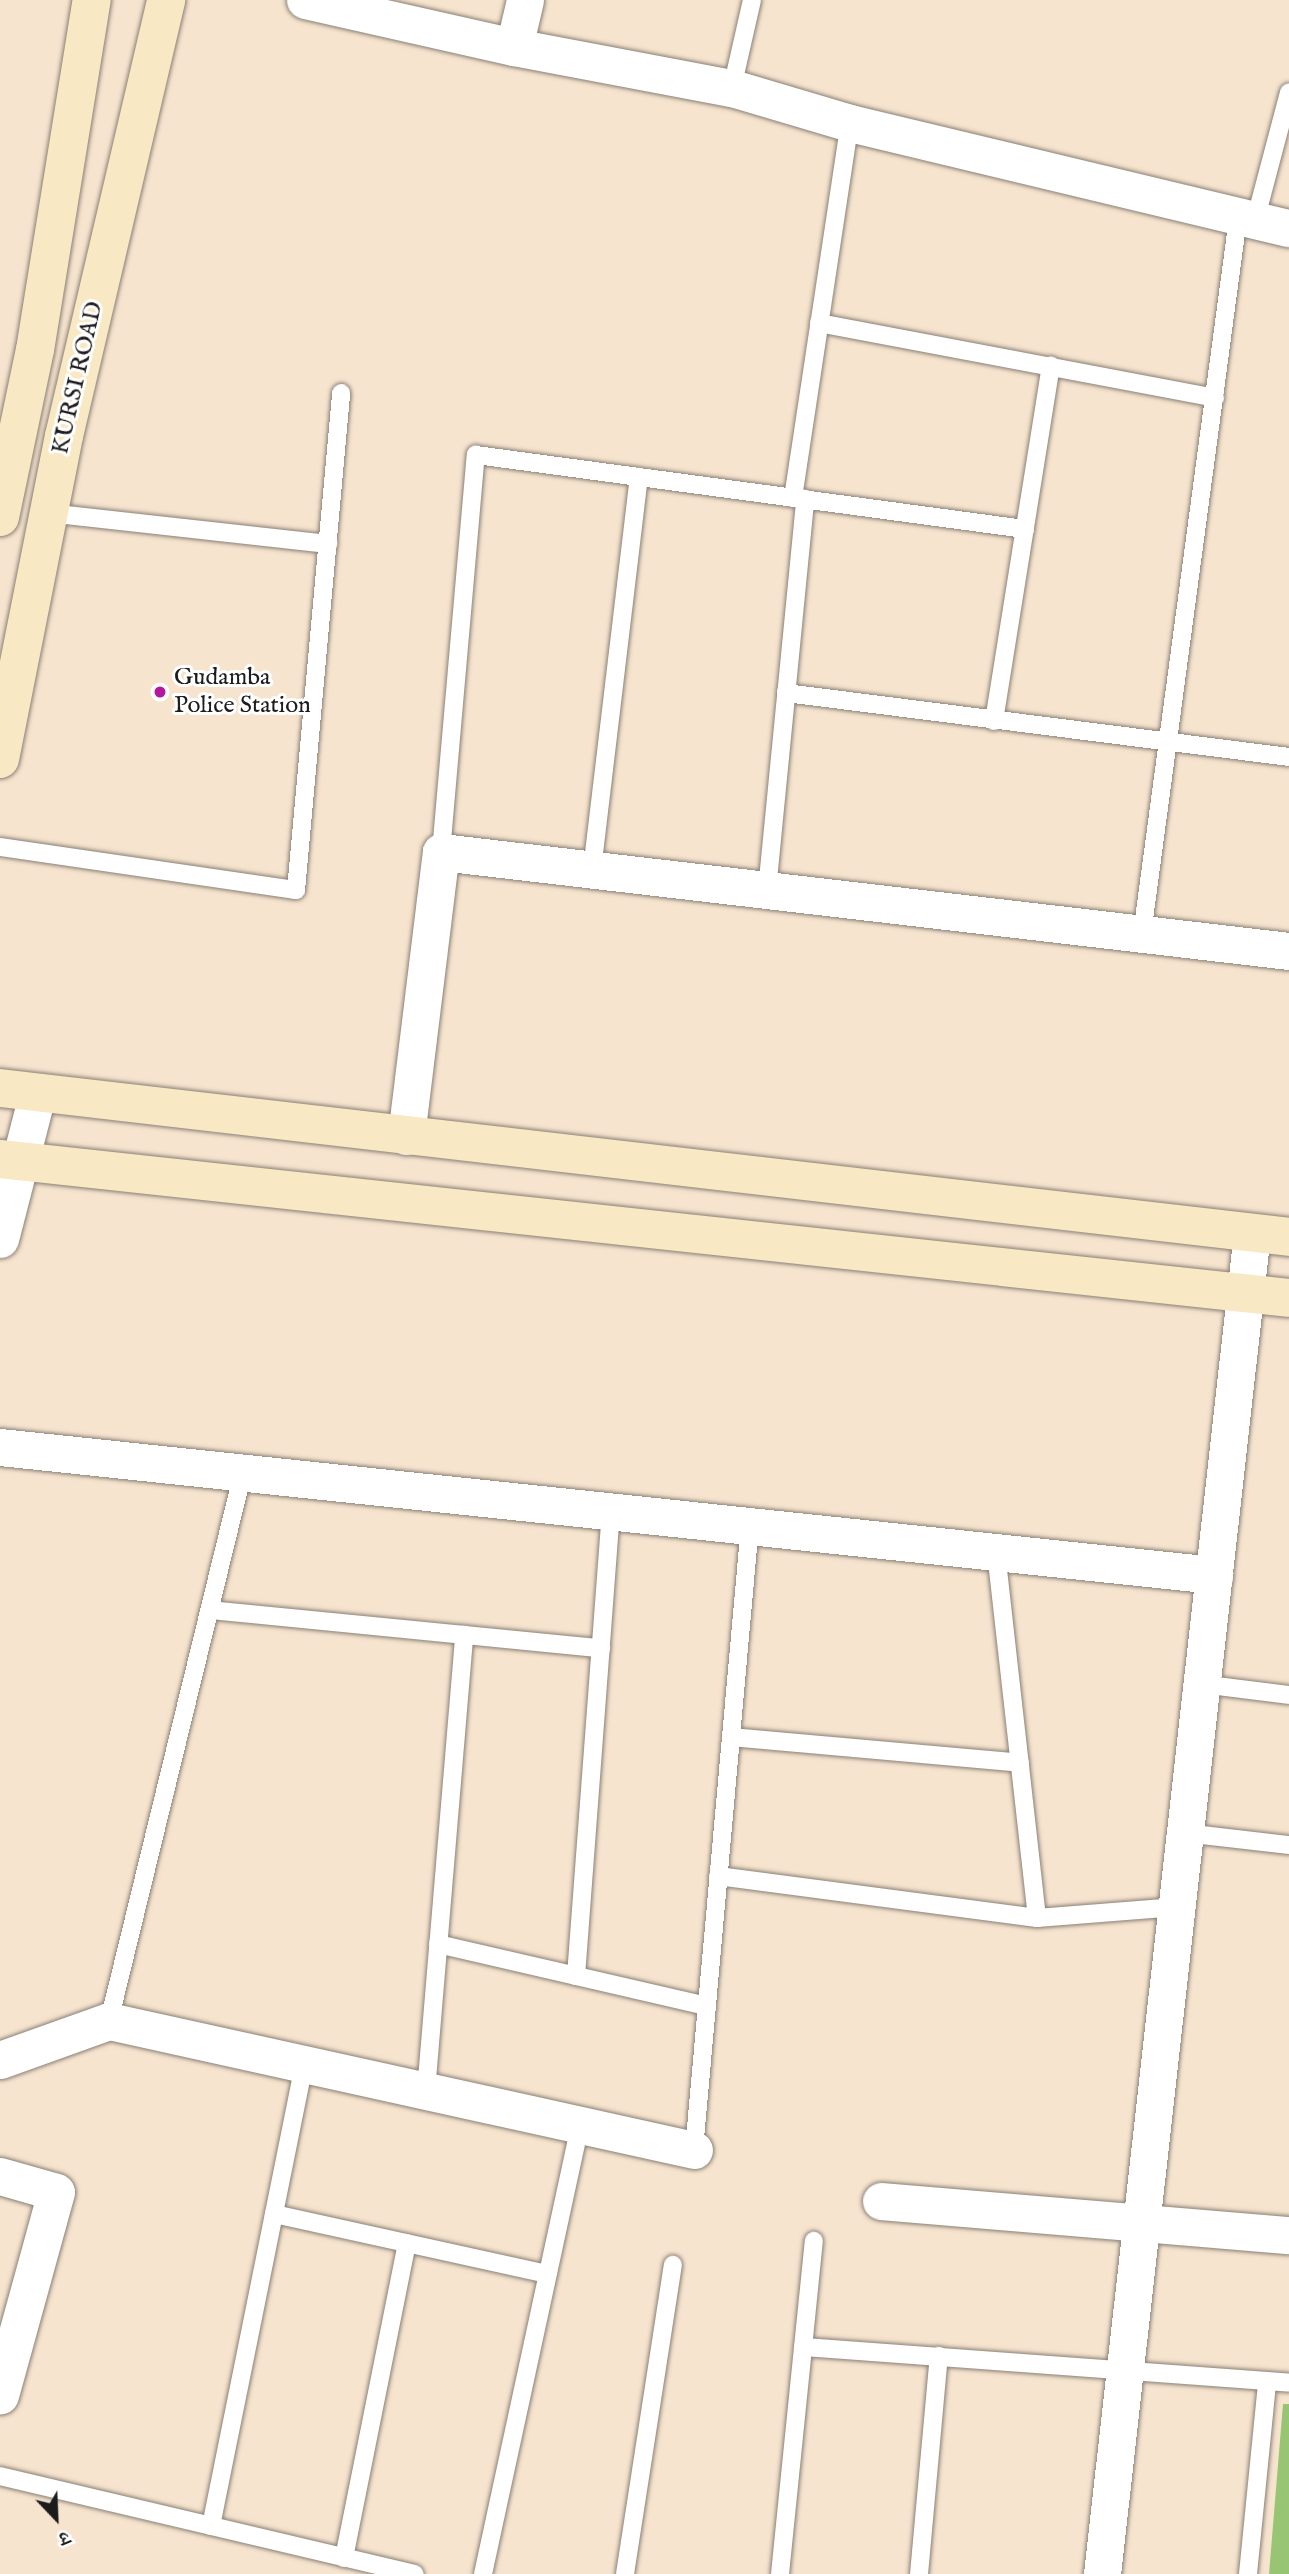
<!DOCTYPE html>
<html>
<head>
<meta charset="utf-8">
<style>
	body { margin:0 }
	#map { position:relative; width:1289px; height:2574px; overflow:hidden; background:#f7e4cf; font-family:"IM FELL English","Noto Serif Devanagari",serif }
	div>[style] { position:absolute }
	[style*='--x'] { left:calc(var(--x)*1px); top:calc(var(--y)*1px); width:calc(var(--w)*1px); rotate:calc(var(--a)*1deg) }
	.green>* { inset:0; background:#98c573 }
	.roads { filter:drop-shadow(0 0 2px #8a8076) drop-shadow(0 0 2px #8a8076) }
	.lane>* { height:18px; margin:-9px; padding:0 9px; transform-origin:9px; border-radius:9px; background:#fff }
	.street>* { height:37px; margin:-18.5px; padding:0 18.5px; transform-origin:18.5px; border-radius:18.5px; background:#fff }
	.secondary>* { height:38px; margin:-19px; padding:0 19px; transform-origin:19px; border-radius:19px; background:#f8e8c3 }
	.dots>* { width:19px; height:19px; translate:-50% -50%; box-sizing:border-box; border:4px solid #fff; border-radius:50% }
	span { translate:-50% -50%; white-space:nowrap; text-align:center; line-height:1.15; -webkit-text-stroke:6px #fff; paint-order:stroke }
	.street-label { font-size:24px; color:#1c1c1c }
	.poi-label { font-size:24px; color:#1c1c1c }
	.left { translate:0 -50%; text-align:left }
	.north { position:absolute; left:21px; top:2483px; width:70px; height:70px; -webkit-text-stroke:5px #fff; paint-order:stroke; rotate:157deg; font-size:19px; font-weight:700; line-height:28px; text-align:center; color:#1c1c1c }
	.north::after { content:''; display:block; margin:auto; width:24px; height:32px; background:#1c1c1c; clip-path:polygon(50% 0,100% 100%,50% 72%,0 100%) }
</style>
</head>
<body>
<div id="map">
	<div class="green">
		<i style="clip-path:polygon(1283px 2404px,1289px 2404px,1289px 2574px,1269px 2574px)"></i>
	</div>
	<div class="roads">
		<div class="lane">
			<i style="--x:732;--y:88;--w:90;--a:-77.2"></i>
			<i style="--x:1255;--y:221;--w:133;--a:-75.2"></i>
			<i style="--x:819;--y:323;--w:403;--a:10.7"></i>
			<i style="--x:793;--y:498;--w:379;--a:-81.4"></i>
			<i style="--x:48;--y:513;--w:282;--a:6.3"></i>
			<i style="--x:786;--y:693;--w:507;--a:7.25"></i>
			<i style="--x:994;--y:721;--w:360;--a:-80.9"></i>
			<i style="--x:0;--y:847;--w:299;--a:8.3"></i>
			<i style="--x:296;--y:890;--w:499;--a:-84.8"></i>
			<i style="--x:441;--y:852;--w:399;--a:-85"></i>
			<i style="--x:476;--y:455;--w:554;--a:7.68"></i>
			<i style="--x:592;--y:870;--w:396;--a:-83.2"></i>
			<i style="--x:767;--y:890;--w:393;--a:-84.4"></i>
			<i style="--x:1142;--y:934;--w:722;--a:-82.36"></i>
			<i style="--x:996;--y:1552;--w:368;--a:83.6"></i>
			<i style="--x:210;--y:1610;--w:393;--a:5.6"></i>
			<i style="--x:1201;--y:1684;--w:89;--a:7.1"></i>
			<i style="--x:731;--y:1737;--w:290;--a:5.1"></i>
			<i style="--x:1185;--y:1833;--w:105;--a:6.6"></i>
			<i style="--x:718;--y:1876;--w:322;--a:7.5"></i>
			<i style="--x:1037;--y:1918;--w:140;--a:-4.5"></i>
			<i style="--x:438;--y:1944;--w:276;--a:13"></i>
			<i style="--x:576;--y:1976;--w:466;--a:-85.7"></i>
			<i style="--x:109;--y:2021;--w:565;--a:-76.28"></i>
			<i style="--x:426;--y:2091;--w:458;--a:-85.2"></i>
			<i style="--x:694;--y:2150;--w:628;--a:-84.88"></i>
			<i style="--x:274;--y:2214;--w:280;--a:12.4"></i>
			<i style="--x:803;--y:2347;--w:487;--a:4.2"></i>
			<i style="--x:0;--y:2476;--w:426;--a:13.3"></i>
			<i style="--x:211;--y:2526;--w:471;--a:-78.6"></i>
			<i style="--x:344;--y:2558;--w:321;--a:-78.7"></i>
			<i style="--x:483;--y:2574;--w:459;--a:-77.8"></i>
			<i style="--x:625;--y:2574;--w:313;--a:-81.2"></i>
			<i style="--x:780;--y:2574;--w:335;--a:-84.2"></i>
			<i style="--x:919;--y:2574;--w:219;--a:-84.8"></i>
			<i style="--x:1248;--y:2574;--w:193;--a:-84.3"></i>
		</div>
		<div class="street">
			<i style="--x:305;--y:0;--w:214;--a:12.7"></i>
			<i style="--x:514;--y:47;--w:222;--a:10.7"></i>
			<i style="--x:732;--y:88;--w:123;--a:16.5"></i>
			<i style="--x:850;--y:123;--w:451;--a:13.5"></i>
			<i style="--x:514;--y:47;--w:48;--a:-76.8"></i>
			<i style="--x:406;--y:1136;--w:286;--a:-83"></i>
			<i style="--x:441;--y:852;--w:854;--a:6.66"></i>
			<i style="--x:0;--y:1239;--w:149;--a:-75.6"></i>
			<i style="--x:0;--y:1447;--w:1221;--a:6.02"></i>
			<i style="--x:0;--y:2060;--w:116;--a:-19.7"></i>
			<i style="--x:109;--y:2021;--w:599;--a:12.44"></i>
			<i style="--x:0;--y:2176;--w:58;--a:15.9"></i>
			<i style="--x:56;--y:2192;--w:211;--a:105.4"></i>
			<i style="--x:881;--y:2201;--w:409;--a:4.8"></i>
			<i style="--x:1102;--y:2574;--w:1349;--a:-83.62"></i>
		</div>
		<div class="secondary">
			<i style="--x:0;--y:517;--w:171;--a:-78.2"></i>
			<i style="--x:35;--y:350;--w:355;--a:-80.8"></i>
			<i style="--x:0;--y:759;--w:329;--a:-78.8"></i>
			<i style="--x:64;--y:436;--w:448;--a:-76.8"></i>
			<i style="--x:0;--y:1088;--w:1298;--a:6.59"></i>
			<i style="--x:0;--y:1159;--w:1296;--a:6.15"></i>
		</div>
	</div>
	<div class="dots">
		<i style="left:160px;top:692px;background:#b5179e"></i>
	</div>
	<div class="street-label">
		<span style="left:78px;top:378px;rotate:-77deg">KURSI ROAD</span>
	</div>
	<div class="poi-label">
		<span class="left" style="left:174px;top:692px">Gudamba<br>Police Station</span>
	</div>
	<div class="north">उ</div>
</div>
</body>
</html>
